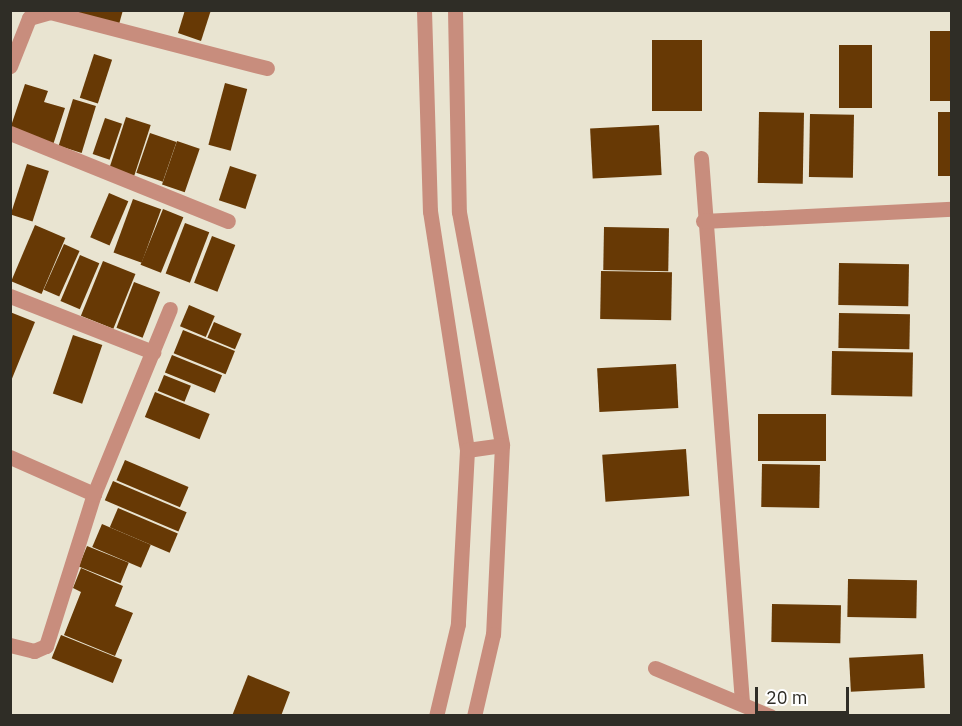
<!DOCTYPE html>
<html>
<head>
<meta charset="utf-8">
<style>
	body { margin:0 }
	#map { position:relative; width:962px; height:726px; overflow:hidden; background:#e9e4d1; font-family:"IBM Plex Sans",sans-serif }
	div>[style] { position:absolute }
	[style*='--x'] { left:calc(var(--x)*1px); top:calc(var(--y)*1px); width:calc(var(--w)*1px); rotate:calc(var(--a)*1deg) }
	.building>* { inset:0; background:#673905; transform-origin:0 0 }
	.street>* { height:15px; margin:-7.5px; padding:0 7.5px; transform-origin:7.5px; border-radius:7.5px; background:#c88d7d }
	span { translate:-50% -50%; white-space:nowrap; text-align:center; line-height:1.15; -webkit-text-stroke:6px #fff; paint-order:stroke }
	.frame { position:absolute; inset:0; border:12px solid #2f2d26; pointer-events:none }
	.scale { position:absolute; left:755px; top:687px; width:94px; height:27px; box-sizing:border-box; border:3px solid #2f2d26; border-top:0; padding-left:8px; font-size:18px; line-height:21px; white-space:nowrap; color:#2f2d26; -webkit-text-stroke:4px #fff; paint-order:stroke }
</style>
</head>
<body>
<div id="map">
	<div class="building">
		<i style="clip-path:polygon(65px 10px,123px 10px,118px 28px)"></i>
		<i style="clip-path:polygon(185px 10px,211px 10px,201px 41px,178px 33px)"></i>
		<i style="left:952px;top:31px;width:70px;height:22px;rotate:90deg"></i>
		<i style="left:652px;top:40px;width:50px;height:71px"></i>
		<i style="left:839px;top:45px;width:33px;height:63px"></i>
		<i style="left:94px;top:54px;width:19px;height:46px;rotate:18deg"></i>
		<i style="left:225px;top:83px;width:23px;height:64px;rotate:15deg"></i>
		<i style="clip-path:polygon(25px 84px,48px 91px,44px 102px,65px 108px,53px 145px,10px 129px)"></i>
		<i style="left:73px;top:99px;width:24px;height:49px;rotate:17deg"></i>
		<i style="left:759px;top:112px;width:45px;height:71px;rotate:1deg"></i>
		<i style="left:938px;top:112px;width:14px;height:64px"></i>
		<i style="left:810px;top:114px;width:44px;height:63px;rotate:1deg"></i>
		<i style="left:126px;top:117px;width:26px;height:55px;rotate:18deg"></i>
		<i style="left:105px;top:118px;width:18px;height:38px;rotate:19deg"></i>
		<i style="left:659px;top:125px;width:50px;height:69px;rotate:87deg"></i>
		<i style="left:150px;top:133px;width:28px;height:42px;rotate:19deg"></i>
		<i style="left:177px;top:141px;width:24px;height:46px;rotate:19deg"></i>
		<i style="left:27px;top:164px;width:23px;height:53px;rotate:18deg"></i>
		<i style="left:230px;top:166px;width:28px;height:36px;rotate:18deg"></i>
		<i style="left:109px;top:193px;width:21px;height:48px;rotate:23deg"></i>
		<i style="left:133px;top:199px;width:30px;height:57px;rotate:20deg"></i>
		<i style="left:163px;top:209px;width:22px;height:60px;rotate:22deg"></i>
		<i style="left:185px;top:223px;width:26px;height:54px;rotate:21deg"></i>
		<i style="left:35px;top:225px;width:33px;height:61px;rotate:23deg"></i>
		<i style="left:604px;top:227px;width:65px;height:43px;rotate:1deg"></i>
		<i style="left:212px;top:236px;width:25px;height:50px;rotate:21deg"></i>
		<i style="left:64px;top:244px;width:17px;height:50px;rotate:24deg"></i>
		<i style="left:80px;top:255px;width:21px;height:50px;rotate:23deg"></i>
		<i style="left:103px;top:261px;width:35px;height:59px;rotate:22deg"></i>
		<i style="left:839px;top:263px;width:70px;height:42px;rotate:1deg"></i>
		<i style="left:601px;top:271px;width:71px;height:48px;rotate:1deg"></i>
		<i style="left:134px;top:282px;width:28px;height:49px;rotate:21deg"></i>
		<i style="left:189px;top:305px;width:28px;height:23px;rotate:23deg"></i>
		<i style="clip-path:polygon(10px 312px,35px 322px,11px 381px,10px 381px)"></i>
		<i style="left:839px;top:313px;width:71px;height:35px;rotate:1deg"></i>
		<i style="left:214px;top:322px;width:30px;height:17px;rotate:23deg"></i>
		<i style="left:183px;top:330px;width:56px;height:25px;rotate:22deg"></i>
		<i style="left:73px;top:335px;width:31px;height:62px;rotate:19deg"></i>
		<i style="left:832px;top:351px;width:81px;height:44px;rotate:1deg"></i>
		<i style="left:172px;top:355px;width:54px;height:19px;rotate:22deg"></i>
		<i style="left:676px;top:364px;width:44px;height:79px;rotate:87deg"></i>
		<i style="left:164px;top:375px;width:29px;height:17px;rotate:22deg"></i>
		<i style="left:155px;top:392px;width:59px;height:27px;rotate:22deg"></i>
		<i style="left:758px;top:414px;width:68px;height:47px"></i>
		<i style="left:686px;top:449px;width:47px;height:84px;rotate:86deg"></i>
		<i style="left:125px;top:460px;width:69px;height:22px;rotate:23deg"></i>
		<i style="left:762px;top:464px;width:58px;height:43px;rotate:1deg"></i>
		<i style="left:113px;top:481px;width:80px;height:21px;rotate:23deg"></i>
		<i style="left:118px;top:508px;width:65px;height:21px;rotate:23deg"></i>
		<i style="left:102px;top:524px;width:53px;height:25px;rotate:23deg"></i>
		<i style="left:87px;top:546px;width:45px;height:22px;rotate:22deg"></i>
		<i style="clip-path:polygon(81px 568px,123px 586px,115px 606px,133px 613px,115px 656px,64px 635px,81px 592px,73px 588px)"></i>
		<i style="left:848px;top:579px;width:69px;height:38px;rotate:1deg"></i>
		<i style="left:772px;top:604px;width:69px;height:38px;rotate:1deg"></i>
		<i style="left:61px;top:635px;width:66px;height:25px;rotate:22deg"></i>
		<i style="left:923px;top:654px;width:34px;height:74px;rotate:87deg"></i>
		<i style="clip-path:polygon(248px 675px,290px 692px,281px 716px,232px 716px)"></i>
	</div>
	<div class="street">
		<i style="--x:424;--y:10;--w:201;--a:88.3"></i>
		<i style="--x:430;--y:211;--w:242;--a:81.2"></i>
		<i style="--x:467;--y:450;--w:174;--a:93"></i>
		<i style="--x:458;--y:624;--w:95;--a:103.4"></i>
		<i style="--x:455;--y:10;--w:202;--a:88.9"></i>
		<i style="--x:459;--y:212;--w:237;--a:79.5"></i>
		<i style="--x:502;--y:445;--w:189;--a:92.7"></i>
		<i style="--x:493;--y:634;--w:84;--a:103"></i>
		<i style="--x:10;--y:66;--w:52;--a:-68.4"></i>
		<i style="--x:29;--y:18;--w:22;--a:-16"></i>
		<i style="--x:50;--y:12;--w:224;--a:14.5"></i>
		<i style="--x:10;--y:133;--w:235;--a:22"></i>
		<i style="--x:701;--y:158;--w:546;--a:85.69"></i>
		<i style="--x:703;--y:221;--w:249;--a:-2.8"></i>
		<i style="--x:10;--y:296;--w:154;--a:21.4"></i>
		<i style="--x:467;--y:450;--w:35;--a:-8"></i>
		<i style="--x:10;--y:457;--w:92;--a:23.8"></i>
		<i style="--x:10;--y:645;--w:25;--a:14"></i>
		<i style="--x:34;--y:651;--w:13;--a:-23"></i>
		<i style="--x:46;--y:646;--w:159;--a:-72.5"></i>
		<i style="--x:94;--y:494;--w:200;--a:-67.7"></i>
		<i style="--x:655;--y:668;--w:125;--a:22.7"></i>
	</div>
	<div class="frame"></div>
	<div class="scale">20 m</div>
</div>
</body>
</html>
